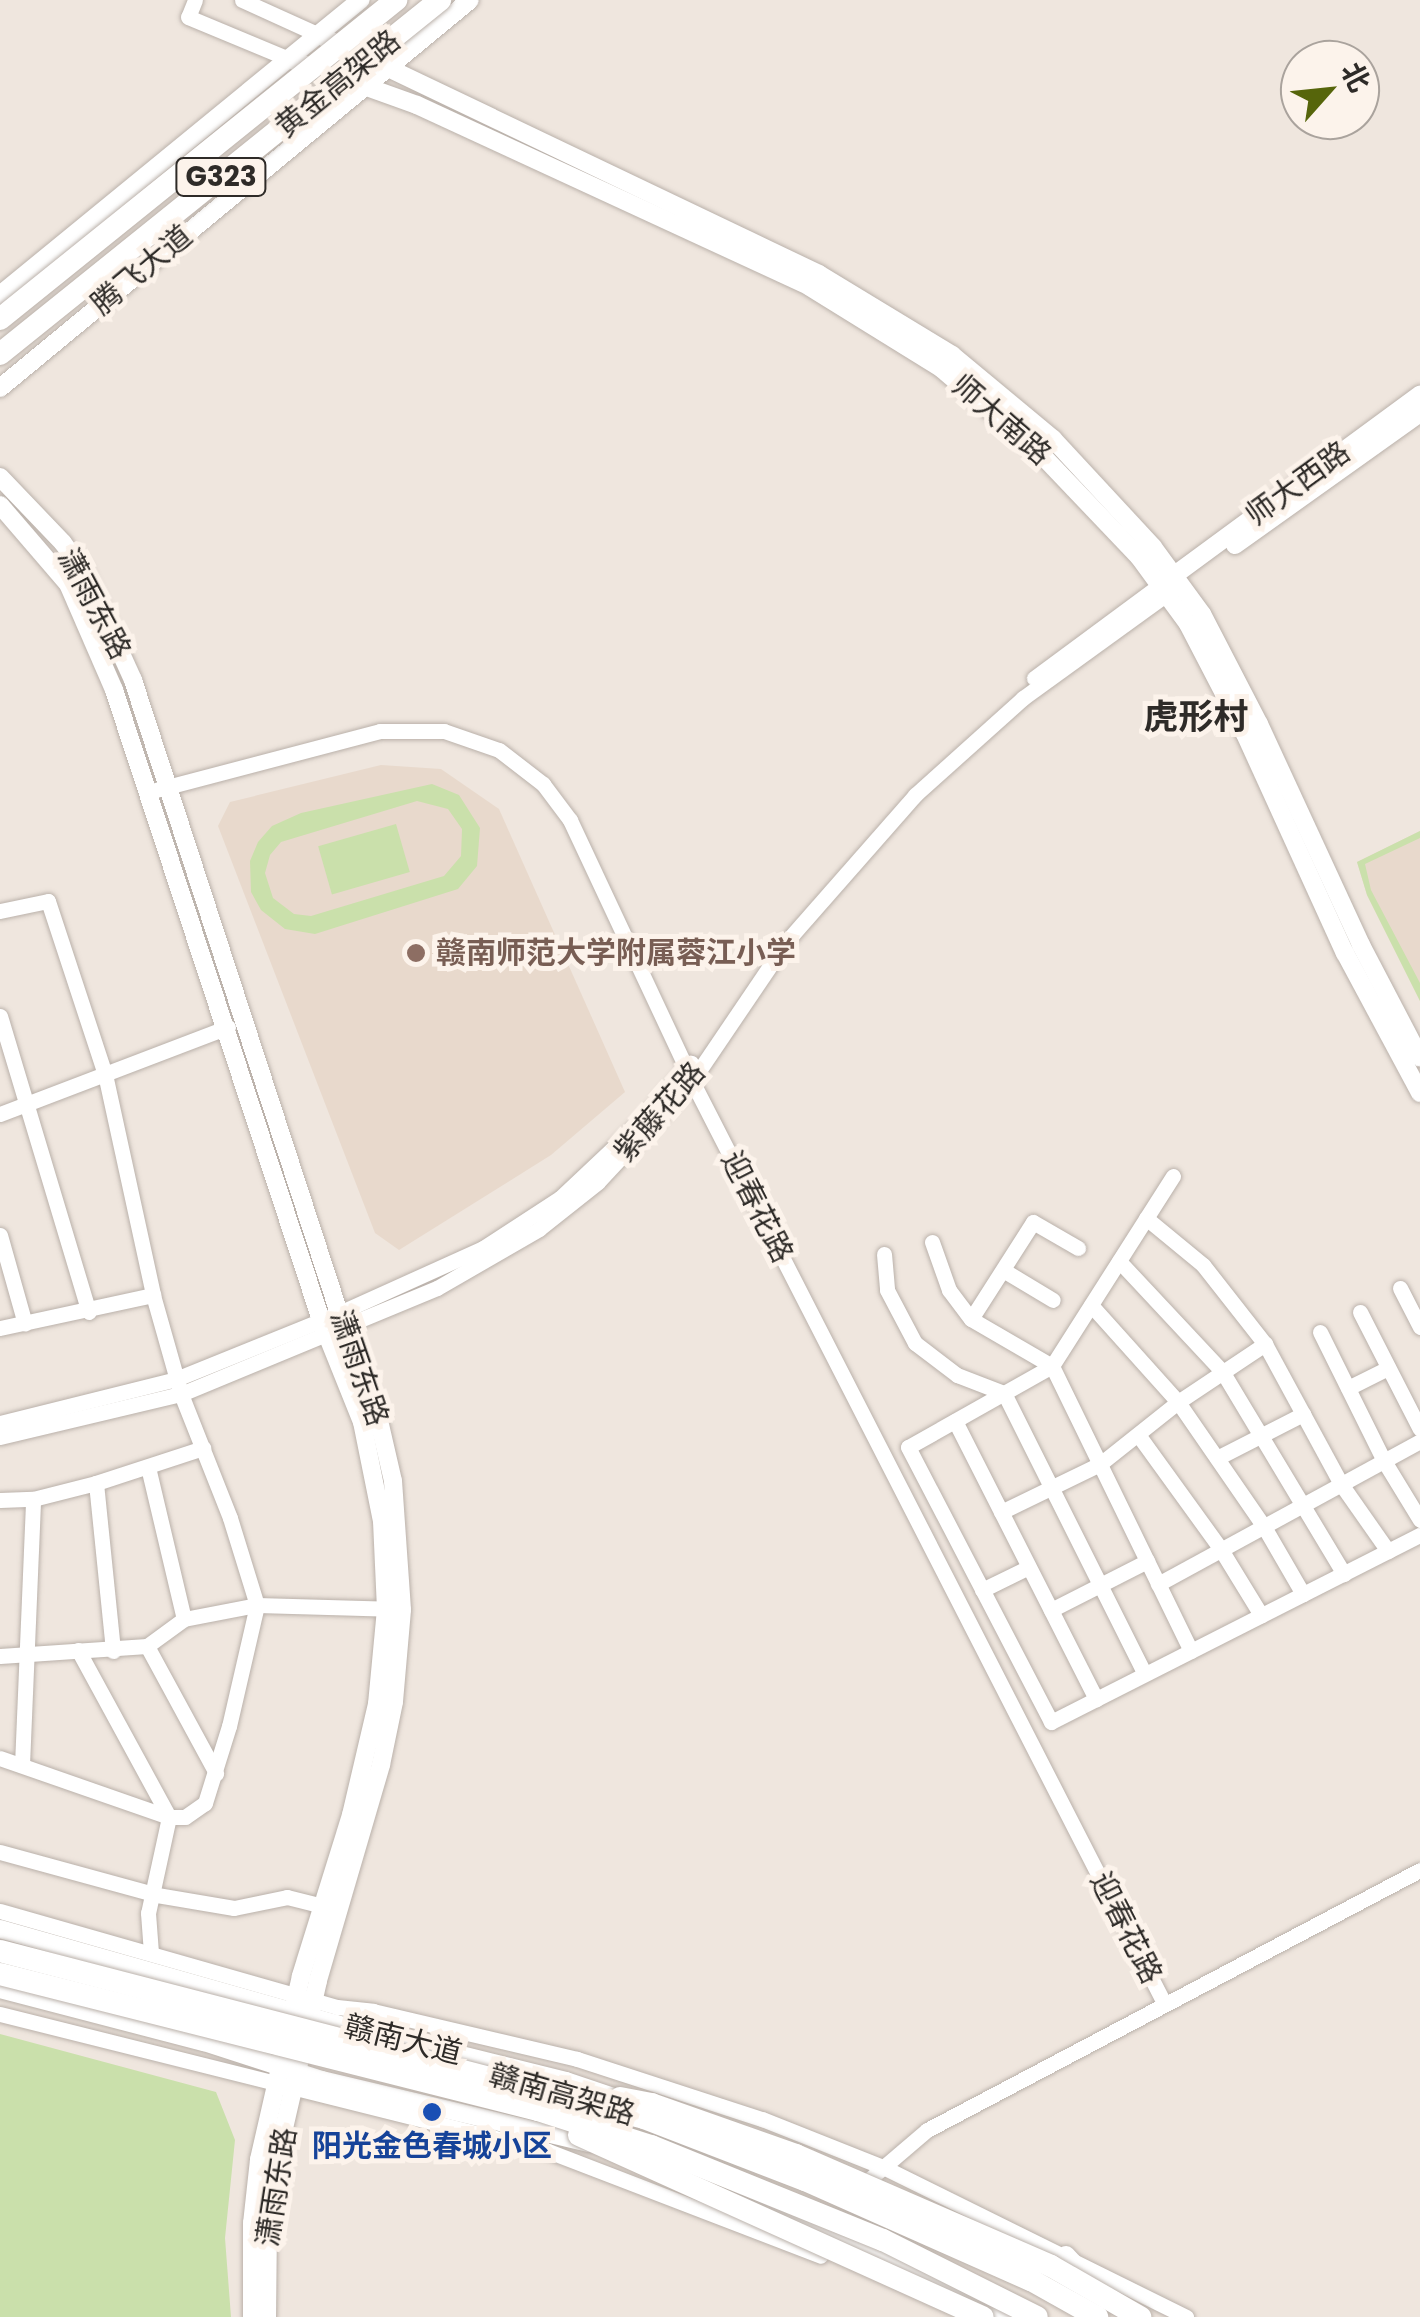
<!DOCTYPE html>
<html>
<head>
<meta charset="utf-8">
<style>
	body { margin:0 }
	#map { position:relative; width:1420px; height:2317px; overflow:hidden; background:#efe6de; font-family:Poppins,"Noto Sans SC",sans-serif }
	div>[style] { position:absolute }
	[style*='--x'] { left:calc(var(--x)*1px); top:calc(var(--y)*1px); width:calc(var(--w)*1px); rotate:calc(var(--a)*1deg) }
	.built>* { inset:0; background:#e8d9cc }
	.green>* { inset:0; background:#cae0ab; transform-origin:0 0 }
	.roads { filter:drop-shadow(0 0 2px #bab1aa) drop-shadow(0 0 2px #bab1aa) }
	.minor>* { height:15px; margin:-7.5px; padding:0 7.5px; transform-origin:7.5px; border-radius:7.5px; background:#fff }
	.major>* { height:18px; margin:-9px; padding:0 9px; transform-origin:9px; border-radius:9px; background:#fff }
	.bridges { filter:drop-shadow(0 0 2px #bab1aa) drop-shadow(0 0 2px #bab1aa) }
	.highway-bridge>* { height:22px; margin:-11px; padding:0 11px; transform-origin:11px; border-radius:11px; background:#fff }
	.dots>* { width:28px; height:28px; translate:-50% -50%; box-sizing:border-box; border:5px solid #fcf3eb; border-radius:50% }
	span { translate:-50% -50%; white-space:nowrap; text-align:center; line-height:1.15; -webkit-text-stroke:10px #fcf3eb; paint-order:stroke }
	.shield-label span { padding:2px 8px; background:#fcf3eb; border:2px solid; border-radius:8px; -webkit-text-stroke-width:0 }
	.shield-label { font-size:28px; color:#2e2b28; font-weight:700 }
	.street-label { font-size:30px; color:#2e2b28 }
	.education-label { font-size:30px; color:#785e54; font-weight:700 }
	.left { translate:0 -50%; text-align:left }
	.transit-label { font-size:30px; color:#164399; font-weight:700 }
	.quarter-label { font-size:35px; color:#2e2b28; font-weight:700 }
	.north { position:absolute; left:1280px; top:40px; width:100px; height:100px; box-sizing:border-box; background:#fcf3eb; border:2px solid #aaa39d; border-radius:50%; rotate:63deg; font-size:28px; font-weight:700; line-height:40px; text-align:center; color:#2e2b28 }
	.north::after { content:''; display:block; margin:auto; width:35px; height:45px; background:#56650b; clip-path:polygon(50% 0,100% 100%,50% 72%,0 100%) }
</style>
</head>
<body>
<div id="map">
	<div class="built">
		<i style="clip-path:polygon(381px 765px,441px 769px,499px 809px,625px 1092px,551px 1155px,399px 1250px,375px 1233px,218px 826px,230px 802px)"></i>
		<i style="clip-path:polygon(1420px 831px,1420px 1001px,1367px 895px,1357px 862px)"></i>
	</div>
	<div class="green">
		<i style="clip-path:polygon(evenodd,432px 784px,459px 795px,480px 828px,477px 866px,458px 889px,315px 934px,285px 929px,261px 910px,251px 892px,250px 861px,258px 842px,272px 826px,301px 813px,432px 784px,417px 801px,448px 809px,462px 829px,461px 856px,444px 876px,311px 916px,294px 914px,273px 898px,265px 873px,270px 855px,281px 842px,417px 801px)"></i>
		<i style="left:396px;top:824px;width:50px;height:81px;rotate:74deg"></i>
		<i style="clip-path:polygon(1420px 831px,1420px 838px,1365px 864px,1371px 890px,1420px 983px,1420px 1001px,1367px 895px,1357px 862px)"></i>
		<i style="clip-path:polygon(0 2034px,216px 2092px,235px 2140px,225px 2238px,231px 2317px,0 2317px)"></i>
	</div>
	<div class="roads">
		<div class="minor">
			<i style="--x:195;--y:0;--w:18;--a:112"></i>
			<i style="--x:188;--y:17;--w:109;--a:22.6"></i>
			<i style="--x:242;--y:0;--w:85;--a:24.4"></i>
			<i style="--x:1034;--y:678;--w:167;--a:-36.5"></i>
			<i style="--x:148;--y:792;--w:240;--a:-14.7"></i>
			<i style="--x:380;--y:731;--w:64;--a:0"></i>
			<i style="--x:444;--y:731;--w:58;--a:19.1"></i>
			<i style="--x:499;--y:750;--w:56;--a:37.7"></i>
			<i style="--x:543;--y:784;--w:45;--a:53.1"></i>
			<i style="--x:570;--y:820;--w:288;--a:64.9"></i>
			<i style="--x:692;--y:1081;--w:1036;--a:62.89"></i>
			<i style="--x:0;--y:911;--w:49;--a:-11.8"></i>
			<i style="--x:48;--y:901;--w:182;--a:71.8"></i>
			<i style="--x:105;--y:1074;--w:226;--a:77.7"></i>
			<i style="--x:153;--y:1295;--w:103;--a:74.2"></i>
			<i style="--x:181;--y:1394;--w:133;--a:68.4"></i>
			<i style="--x:230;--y:1518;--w:91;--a:72.8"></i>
			<i style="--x:257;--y:1605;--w:124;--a:103"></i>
			<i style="--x:229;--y:1726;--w:81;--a:107.3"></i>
			<i style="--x:205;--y:1803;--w:24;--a:145"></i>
			<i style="--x:185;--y:1817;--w:16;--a:180"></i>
			<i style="--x:169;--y:1817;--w:179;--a:-160.8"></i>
			<i style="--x:0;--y:1016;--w:309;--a:73.3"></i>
			<i style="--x:0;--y:1114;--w:244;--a:-20.9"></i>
			<i style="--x:1173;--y:1176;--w:225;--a:122.5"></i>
			<i style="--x:1052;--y:1366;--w:165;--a:150.6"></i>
			<i style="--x:908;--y:1447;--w:310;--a:62.5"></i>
			<i style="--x:1051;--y:1722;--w:414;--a:-26.9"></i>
			<i style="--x:1146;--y:1218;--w:74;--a:39.5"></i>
			<i style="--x:1203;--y:1265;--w:100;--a:51.9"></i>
			<i style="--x:1265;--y:1344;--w:159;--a:61.5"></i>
			<i style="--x:1341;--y:1484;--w:82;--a:55"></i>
			<i style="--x:0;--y:1235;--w:92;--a:74.3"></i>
			<i style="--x:932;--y:1242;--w:51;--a:70.5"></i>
			<i style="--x:949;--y:1290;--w:36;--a:53"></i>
			<i style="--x:971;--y:1319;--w:94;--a:30.1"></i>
			<i style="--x:1052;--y:1366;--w:317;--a:64"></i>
			<i style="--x:884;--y:1254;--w:36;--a:85"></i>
			<i style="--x:887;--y:1290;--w:60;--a:62.2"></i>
			<i style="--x:915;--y:1343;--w:53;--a:37.3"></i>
			<i style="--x:957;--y:1375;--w:50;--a:21"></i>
			<i style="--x:1004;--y:1393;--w:314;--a:63.4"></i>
			<i style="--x:1119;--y:1261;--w:151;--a:46.9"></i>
			<i style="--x:1222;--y:1371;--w:237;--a:59"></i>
			<i style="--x:1003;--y:1270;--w:58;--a:31"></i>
			<i style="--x:1400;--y:1288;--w:44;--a:62.9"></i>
			<i style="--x:1091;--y:1305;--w:130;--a:48.1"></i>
			<i style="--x:1178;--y:1402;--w:150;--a:55.4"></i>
			<i style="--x:1263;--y:1525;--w:80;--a:59.9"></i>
			<i style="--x:1360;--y:1312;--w:131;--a:62.9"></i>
			<i style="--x:971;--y:1319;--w:115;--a:-57.4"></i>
			<i style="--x:1033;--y:1222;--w:52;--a:30"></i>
			<i style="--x:0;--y:1328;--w:157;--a:-12.2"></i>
			<i style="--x:1320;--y:1332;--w:144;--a:63.6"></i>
			<i style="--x:1384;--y:1461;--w:69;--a:58.6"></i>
			<i style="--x:1348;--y:1388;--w:45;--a:-26.6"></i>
			<i style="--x:955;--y:1421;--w:312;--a:63.1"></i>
			<i style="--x:0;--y:1423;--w:181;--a:-14"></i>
			<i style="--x:176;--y:1379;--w:176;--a:-22"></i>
			<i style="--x:339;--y:1313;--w:158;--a:-24.3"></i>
			<i style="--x:483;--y:1248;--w:92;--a:-33"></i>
			<i style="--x:560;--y:1198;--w:117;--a:-43.3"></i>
			<i style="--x:645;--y:1118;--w:72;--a:-50.1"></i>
			<i style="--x:1139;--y:1436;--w:138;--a:54.1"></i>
			<i style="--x:1220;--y:1548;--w:79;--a:58.5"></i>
			<i style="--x:0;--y:1437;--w:186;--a:-13.4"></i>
			<i style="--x:181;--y:1394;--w:277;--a:-22.5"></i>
			<i style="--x:437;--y:1288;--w:118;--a:-30"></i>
			<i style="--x:539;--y:1229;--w:75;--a:-38.5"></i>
			<i style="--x:598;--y:1182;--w:138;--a:-47.1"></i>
			<i style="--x:692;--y:1081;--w:168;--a:-55.9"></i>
			<i style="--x:786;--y:942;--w:196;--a:-48.7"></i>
			<i style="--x:915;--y:795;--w:145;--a:-41.9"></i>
			<i style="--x:1023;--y:698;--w:188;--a:-35.9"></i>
			<i style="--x:1217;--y:1458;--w:97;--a:-27.1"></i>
			<i style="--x:148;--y:1467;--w:156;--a:76.7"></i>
			<i style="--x:96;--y:1483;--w:169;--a:84.2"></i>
			<i style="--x:0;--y:1500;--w:33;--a:-2"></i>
			<i style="--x:33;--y:1499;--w:65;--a:-14.3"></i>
			<i style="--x:96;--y:1483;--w:113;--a:-18.1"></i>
			<i style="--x:1001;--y:1512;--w:110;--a:-25.9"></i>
			<i style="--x:1100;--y:1464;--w:100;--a:-38.5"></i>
			<i style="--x:1178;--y:1402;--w:105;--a:-33.7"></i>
			<i style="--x:1158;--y:1584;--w:298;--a:-28.6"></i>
			<i style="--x:982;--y:1590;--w:52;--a:-26.1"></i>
			<i style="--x:1051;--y:1610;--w:108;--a:-27"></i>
			<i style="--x:147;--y:1646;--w:145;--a:61.5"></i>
			<i style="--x:78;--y:1650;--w:190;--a:61.4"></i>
			<i style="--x:169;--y:1817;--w:98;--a:102.3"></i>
			<i style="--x:148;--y:1913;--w:40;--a:85.7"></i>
			<i style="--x:0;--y:1656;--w:147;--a:-3.9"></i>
			<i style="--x:147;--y:1646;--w:46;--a:-36.1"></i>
			<i style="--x:184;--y:1619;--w:74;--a:-10.9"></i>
			<i style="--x:257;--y:1605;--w:141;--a:1.6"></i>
			<i style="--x:22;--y:1765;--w:266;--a:-87.6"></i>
			<i style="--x:0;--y:1852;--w:163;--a:15.3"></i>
			<i style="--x:157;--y:1895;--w:78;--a:9.6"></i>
			<i style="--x:234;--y:1908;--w:54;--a:-11.7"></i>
			<i style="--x:287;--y:1897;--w:37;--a:14"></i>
			<i style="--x:0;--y:1911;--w:350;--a:15.9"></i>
			<i style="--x:337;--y:2007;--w:36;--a:6"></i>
			<i style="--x:373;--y:2011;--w:210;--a:13.2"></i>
			<i style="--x:577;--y:2059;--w:194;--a:18"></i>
			<i style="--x:762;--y:2119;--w:132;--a:21.7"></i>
			<i style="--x:885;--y:2168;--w:336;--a:26.3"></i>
			<i style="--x:0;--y:2014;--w:565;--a:14.04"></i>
			<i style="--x:548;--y:2151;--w:292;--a:21"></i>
			<i style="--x:859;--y:2188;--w:89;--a:-40.5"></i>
			<i style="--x:927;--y:2130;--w:557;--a:-27.81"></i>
		</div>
		<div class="major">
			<i style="--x:319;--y:35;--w:554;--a:25.55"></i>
			<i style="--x:819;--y:274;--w:156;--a:31.3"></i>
			<i style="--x:952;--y:355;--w:131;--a:39.7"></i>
			<i style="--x:1053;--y:439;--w:147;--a:47.2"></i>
			<i style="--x:1153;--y:547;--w:83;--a:53.8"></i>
			<i style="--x:1202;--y:614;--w:124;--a:62.6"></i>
			<i style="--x:1259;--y:724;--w:243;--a:65.2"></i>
			<i style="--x:1361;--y:945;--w:127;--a:62.4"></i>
			<i style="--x:289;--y:59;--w:136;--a:19.8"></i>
			<i style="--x:417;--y:105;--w:433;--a:24.8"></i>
			<i style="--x:810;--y:287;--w:155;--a:31.8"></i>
			<i style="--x:942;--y:369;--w:129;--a:40.6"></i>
			<i style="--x:1040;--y:453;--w:144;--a:46.4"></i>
			<i style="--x:1139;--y:557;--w:83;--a:53.8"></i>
			<i style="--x:1188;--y:624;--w:124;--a:62.6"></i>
			<i style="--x:1245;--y:734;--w:241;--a:65.5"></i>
			<i style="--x:1345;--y:953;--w:159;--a:61.8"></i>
			<i style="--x:0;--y:295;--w:466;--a:-39.3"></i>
			<i style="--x:0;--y:388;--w:609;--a:-39.54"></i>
			<i style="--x:0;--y:477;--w:91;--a:46.3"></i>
			<i style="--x:63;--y:543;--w:36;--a:54"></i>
			<i style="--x:84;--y:572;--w:119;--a:65.6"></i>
			<i style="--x:133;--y:680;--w:666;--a:71.97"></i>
			<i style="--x:339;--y:1313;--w:110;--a:69.3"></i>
			<i style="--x:378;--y:1416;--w:67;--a:77"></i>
			<i style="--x:393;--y:1481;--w:129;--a:86"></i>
			<i style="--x:402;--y:1610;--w:92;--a:95"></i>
			<i style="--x:394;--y:1702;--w:64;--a:101.7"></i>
			<i style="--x:381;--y:1765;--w:225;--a:106.3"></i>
			<i style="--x:318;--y:1981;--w:187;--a:103"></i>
			<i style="--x:276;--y:2163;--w:61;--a:97.6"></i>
			<i style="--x:268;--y:2223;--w:94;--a:90.6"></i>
			<i style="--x:0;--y:505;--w:104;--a:49.3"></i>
			<i style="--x:68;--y:584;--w:116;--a:66.5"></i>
			<i style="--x:114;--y:690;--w:663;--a:71.81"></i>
			<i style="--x:321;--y:1320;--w:110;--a:68.1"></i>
			<i style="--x:362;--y:1422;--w:101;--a:78.6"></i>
			<i style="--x:382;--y:1521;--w:88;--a:87.4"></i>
			<i style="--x:386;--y:1609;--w:95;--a:95.4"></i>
			<i style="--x:377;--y:1704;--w:114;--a:103.2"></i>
			<i style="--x:351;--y:1815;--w:169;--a:107.3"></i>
			<i style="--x:301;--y:1976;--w:189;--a:102.9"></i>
			<i style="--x:259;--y:2160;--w:63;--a:96.3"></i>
			<i style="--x:252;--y:2223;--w:94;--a:90"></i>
			<i style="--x:1235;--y:545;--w:227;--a:-35.5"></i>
			<i style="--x:1176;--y:574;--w:303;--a:-36.3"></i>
			<i style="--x:0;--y:1929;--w:349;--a:15.8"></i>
			<i style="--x:336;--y:2024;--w:237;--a:13.9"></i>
			<i style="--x:566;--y:2081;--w:65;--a:18.7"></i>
			<i style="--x:0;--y:1989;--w:211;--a:14.6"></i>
			<i style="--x:204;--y:2042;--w:124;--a:17.9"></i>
			<i style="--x:322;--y:2080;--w:274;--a:13.3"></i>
			<i style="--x:722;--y:2188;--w:110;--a:22.4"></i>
			<i style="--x:824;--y:2230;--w:203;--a:25.4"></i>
			<i style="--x:1066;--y:2255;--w:42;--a:46.9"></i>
		</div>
	</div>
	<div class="bridges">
		<div class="highway-bridge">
			<i style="--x:0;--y:319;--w:509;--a:-38.85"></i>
			<i style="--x:0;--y:354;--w:565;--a:-38.82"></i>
			<i style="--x:0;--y:1951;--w:665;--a:14.54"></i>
			<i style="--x:644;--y:2118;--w:173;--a:21.1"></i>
			<i style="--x:805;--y:2180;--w:247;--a:23.9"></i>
			<i style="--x:1031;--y:2280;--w:76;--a:29.3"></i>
			<i style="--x:0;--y:1974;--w:555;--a:14.19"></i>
			<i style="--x:538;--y:2110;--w:119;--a:17.7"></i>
			<i style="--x:651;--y:2146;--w:250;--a:22.1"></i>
			<i style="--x:883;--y:2240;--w:172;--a:26.6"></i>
			<i style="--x:620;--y:2098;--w:32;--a:11"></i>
			<i style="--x:651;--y:2104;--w:154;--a:19.4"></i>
			<i style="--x:796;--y:2155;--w:278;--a:23.5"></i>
			<i style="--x:1051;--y:2266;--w:103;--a:29.8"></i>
			<i style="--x:579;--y:2135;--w:443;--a:24.3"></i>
		</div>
	</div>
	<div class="dots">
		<i style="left:416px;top:953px;background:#8d6e63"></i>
		<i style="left:432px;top:2112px;background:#1a4fb4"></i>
	</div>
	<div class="shield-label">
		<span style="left:221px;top:177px">G323</span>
	</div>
	<div class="street-label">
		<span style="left:338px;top:84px;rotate:-39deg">黄金高架路</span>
		<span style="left:142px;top:270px;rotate:-40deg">腾飞大道</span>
		<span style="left:1001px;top:420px;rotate:41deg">师大南路</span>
		<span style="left:1298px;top:484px;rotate:-36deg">师大西路</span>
		<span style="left:94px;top:604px;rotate:62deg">潇雨东路</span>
		<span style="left:660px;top:1112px;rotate:-49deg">紫藤花路</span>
		<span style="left:757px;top:1207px;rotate:63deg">迎春花路</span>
		<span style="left:359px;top:1368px;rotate:71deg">潇雨东路</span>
		<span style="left:1126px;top:1928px;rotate:63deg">迎春花路</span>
		<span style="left:403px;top:2040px;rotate:14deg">赣南大道</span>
		<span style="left:562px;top:2095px;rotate:16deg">赣南高架路</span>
		<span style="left:277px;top:2187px;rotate:-81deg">潇雨东路</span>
	</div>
	<div class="education-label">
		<span class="left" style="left:436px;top:953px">赣南师范大学附属蓉江小学</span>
	</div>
	<div class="transit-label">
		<span style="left:432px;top:2146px">阳光金色春城小区</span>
	</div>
	<div class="quarter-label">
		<span style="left:1196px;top:717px">虎形村</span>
	</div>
	<div class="north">北</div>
</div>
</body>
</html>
